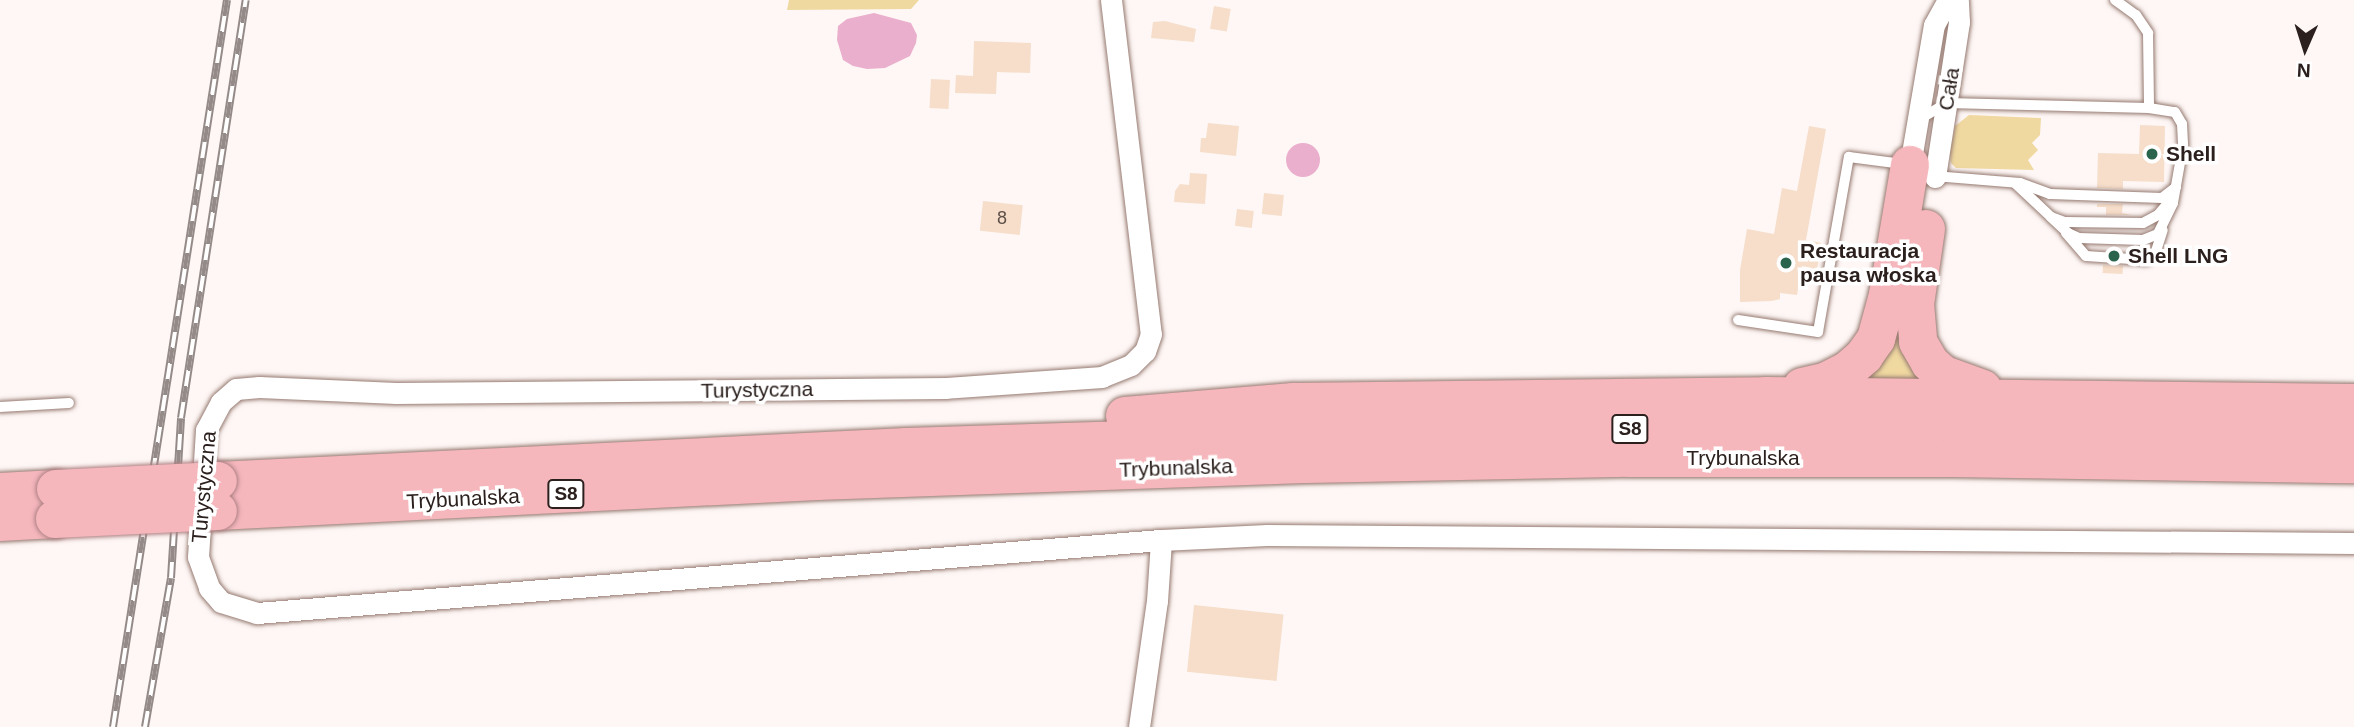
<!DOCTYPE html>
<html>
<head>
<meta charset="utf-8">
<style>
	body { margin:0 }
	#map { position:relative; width:2354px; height:727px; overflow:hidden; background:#fef7f5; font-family:Arial,sans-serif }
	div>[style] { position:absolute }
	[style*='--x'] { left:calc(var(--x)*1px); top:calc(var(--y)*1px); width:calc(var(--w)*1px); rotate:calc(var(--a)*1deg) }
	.green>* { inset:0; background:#f0d9a1 }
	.water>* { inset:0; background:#eaafcd }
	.round { border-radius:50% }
	.building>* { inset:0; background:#f6deca; transform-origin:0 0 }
	.roads { filter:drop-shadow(0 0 2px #957970) drop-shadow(0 0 2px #957970) }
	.service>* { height:10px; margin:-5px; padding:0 5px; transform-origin:5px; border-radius:5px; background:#fff }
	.minor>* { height:21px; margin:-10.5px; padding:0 10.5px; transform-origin:10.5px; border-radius:10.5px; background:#fff }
	.motorway>* { height:38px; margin:-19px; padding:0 19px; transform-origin:19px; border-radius:19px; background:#f5b6bc }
	.rail>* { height:8px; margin-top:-4px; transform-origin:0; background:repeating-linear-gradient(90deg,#fff 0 16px,#948b89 0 32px); box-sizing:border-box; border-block:2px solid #948b89 }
	.bridges { filter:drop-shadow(0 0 2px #ae8284) drop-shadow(0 0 2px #ae8284) }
	.motorway-bridge>* { height:38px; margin:-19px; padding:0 19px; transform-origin:19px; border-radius:19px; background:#f5b6bc }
	.dots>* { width:19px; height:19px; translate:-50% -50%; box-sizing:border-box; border:4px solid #fff; border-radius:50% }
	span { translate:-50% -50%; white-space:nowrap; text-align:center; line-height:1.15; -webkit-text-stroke:7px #fff; paint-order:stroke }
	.number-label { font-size:18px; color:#5e5048 }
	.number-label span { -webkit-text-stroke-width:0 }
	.shield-label span { padding:2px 5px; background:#fff; border:2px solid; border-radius:5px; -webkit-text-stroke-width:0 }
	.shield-label { font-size:19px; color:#2b201d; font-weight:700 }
	.street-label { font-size:21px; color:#2b201d }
	.poi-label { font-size:21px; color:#2b201d; font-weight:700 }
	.left { translate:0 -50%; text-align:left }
	.north { position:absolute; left:2270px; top:14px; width:70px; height:70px; -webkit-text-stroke:5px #fff; paint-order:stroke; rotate:183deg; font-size:19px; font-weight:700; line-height:28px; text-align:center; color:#2b201d }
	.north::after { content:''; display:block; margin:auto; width:24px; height:32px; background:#2b201d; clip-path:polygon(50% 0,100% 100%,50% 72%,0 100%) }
</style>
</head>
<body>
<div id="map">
	<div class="green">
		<i style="clip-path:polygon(789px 0,919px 0,911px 9px,787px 10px)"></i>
		<i style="clip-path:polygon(1969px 115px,2041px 118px,2040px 135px,2032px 143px,2038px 150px,2028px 160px,2034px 170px,1956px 168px,1951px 163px,1950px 152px,1955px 126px)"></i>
		<i style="clip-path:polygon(1895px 320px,1935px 385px,1852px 384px)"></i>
	</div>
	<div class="water">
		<i style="clip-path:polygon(874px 13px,911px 23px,917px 35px,916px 43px,910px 56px,885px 68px,867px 69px,853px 66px,843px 60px,837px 40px,838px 26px,847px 19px)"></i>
		<i class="round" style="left:1286px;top:143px;width:34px;height:34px"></i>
	</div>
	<div class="building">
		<i style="left:1214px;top:6px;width:17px;height:23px;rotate:10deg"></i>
		<i style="clip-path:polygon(1165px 21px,1196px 29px,1194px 42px,1151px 38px,1153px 22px)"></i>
		<i style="clip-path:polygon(974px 41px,1031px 43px,1030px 73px,997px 72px,996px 94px,955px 93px,956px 75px,973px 76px)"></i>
		<i style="left:931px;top:79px;width:19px;height:29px;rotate:3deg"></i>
		<i style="clip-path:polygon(1208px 123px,1239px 126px,1236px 156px,1200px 152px,1201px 138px,1206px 138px)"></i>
		<i style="clip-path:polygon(2140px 125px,2165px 126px,2164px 182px,2123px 181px,2123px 189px,2097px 188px,2098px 153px,2139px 154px)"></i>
		<i style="clip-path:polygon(1809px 126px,1826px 129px,1806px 240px,1822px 243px,1817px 269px,1802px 266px,1797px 295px,1780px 293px,1780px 299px,1772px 301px,1740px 302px,1740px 270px,1747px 229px,1774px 234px,1782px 188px,1797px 191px)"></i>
		<i style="clip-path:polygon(1190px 173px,1207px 174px,1205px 204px,1174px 202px,1175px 191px,1180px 184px,1189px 185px)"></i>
		<i style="left:1264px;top:193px;width:20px;height:21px;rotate:6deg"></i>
		<i style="left:983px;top:201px;width:40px;height:30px;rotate:6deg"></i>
		<i style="clip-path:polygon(2097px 204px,2123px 204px,2122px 213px,2131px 215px,2106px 215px,2106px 207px,2097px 207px)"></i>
		<i style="left:1237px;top:209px;width:17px;height:17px;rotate:7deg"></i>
		<i style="left:2103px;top:265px;width:20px;height:8px;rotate:3deg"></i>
		<i style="left:1194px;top:605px;width:90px;height:67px;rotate:6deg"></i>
	</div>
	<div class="roads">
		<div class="service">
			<i style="--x:2115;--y:0;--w:26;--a:36"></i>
			<i style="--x:2136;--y:15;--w:22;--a:56"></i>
			<i style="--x:2148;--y:33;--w:75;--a:89.2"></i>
			<i style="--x:1920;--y:119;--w:31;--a:-31"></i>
			<i style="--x:1947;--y:103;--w:202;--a:1.4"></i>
			<i style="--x:2149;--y:108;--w:26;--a:9"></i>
			<i style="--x:2175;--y:112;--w:14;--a:60"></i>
			<i style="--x:2182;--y:124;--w:22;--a:87"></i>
			<i style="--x:2183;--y:146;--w:58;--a:100"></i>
			<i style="--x:2173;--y:203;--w:34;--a:116"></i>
			<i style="--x:2158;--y:234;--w:16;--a:158"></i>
			<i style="--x:2143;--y:240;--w:64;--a:-178.2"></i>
			<i style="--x:2079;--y:238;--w:12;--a:-156"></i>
			<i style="--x:2068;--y:233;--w:23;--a:-137"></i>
			<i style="--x:1934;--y:176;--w:86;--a:4.7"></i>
			<i style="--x:2020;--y:183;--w:32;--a:20"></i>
			<i style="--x:2050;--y:194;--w:112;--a:2"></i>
			<i style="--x:2162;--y:198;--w:18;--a:-38"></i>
			<i style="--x:2016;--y:184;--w:48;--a:43.3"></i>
			<i style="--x:2051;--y:217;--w:15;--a:20"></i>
			<i style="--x:2065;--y:222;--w:78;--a:0.7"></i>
			<i style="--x:2143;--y:223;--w:17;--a:-28"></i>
			<i style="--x:2158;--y:215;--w:17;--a:-50"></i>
			<i style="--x:2066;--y:233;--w:30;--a:49"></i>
			<i style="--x:2086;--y:256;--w:60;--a:3.8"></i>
			<i style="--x:2146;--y:260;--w:11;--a:-34"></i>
			<i style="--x:2155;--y:254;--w:25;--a:-72"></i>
			<i style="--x:1738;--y:320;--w:81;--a:8.5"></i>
			<i style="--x:1818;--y:332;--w:178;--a:-80"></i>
			<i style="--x:1849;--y:157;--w:54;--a:7.4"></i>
			<i style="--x:0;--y:407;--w:69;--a:-3.3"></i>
		</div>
		<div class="minor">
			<i style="--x:1111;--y:0;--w:336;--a:83.2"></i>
			<i style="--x:1151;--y:334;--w:18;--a:109"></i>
			<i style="--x:1145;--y:351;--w:20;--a:135"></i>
			<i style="--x:1131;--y:365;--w:31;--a:158"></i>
			<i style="--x:1102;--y:377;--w:156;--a:176"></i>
			<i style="--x:946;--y:388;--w:550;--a:179.48"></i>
			<i style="--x:396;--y:393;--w:137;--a:-177.5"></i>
			<i style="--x:259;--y:387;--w:23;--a:175"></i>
			<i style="--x:236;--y:389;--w:20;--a:139"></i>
			<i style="--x:221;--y:402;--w:32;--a:118"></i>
			<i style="--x:206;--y:430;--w:127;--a:93.6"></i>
			<i style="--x:198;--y:557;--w:33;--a:70"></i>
			<i style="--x:209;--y:588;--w:18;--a:49"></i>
			<i style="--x:221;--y:602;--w:38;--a:17"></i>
			<i style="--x:257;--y:613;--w:907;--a:-4.62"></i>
			<i style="--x:1161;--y:540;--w:106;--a:-2.7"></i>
			<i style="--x:1267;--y:535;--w:1087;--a:0.42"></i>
			<i style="--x:1910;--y:165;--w:142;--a:-80.3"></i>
			<i style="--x:1934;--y:25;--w:29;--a:-61"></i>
			<i style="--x:1935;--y:177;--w:157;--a:-81.2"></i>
			<i style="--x:1959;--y:22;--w:22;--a:-93"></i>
			<i style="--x:1139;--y:727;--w:127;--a:-81.9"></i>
			<i style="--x:1157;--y:601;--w:61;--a:-86.2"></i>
		</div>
		<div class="motorway">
			<i style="--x:1926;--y:229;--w:76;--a:98.3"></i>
			<i style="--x:1915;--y:304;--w:38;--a:85"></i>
			<i style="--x:1918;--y:342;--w:24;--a:60"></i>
			<i style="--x:1930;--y:363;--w:18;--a:41"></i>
			<i style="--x:1944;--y:375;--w:41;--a:19.7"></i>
			<i style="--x:1802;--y:387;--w:26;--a:-13"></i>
			<i style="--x:1827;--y:381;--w:22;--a:-27"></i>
			<i style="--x:1847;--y:371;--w:23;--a:-41"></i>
			<i style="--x:1864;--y:356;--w:21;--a:-55"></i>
			<i style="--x:1876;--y:339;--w:46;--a:-74.7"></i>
			<i style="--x:1888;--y:295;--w:132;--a:-80.4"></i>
			<i style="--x:1125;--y:416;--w:169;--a:-4.8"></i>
			<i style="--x:1293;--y:402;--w:473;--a:-0.7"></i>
			<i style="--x:1766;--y:396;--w:588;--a:0.68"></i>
			<i style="--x:218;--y:481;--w:689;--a:-2.83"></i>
			<i style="--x:906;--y:447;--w:458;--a:-1.8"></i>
			<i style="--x:1364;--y:433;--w:444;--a:-0.5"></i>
			<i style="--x:1808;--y:429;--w:403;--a:0"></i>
			<i style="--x:2211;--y:429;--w:143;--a:2"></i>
			<i style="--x:0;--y:492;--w:56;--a:-3.1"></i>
			<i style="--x:218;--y:511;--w:600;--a:-2.87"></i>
			<i style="--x:817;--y:481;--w:488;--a:-2"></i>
			<i style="--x:1305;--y:464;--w:324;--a:-1.1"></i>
			<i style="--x:1629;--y:458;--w:323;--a:0"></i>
			<i style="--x:1952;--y:458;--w:402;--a:0.9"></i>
			<i style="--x:0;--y:522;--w:55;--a:-3.1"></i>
		</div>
	</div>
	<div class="rail">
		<i style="--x:113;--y:727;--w:736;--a:-81.09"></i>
		<i style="--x:145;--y:727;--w:151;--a:-80.1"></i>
		<i style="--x:171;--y:578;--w:160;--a:-86.4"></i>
		<i style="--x:181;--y:418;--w:423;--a:-81.2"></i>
	</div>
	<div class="bridges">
		<div class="motorway-bridge">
			<i style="--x:56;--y:489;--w:162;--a:-2.8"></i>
			<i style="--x:55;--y:519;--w:163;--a:-2.8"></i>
		</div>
	</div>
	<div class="dots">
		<i style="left:2152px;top:154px;background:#2b644d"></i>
		<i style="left:2114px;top:256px;background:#2b644d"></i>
		<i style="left:1786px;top:263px;background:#2b644d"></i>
	</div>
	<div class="number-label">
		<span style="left:1002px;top:218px">8</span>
	</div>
	<div class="shield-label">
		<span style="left:1630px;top:429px">S8</span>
		<span style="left:566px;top:494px">S8</span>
	</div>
	<div class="street-label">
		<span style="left:1949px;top:89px;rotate:-81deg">Cała</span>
		<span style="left:757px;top:390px;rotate:-1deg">Turystyczna</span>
		<span style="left:1743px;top:458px">Trybunalska</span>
		<span style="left:1176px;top:468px;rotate:-2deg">Trybunalska</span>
		<span style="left:204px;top:487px;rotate:-85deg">Turystyczna</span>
		<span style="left:463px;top:499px;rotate:-3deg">Trybunalska</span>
	</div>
	<div class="poi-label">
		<span class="left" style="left:2166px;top:154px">Shell</span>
		<span class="left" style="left:1800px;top:263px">Restauracja<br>pausa włoska</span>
		<span class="left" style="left:2128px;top:256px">Shell LNG</span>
	</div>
	<div class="north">N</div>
</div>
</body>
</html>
